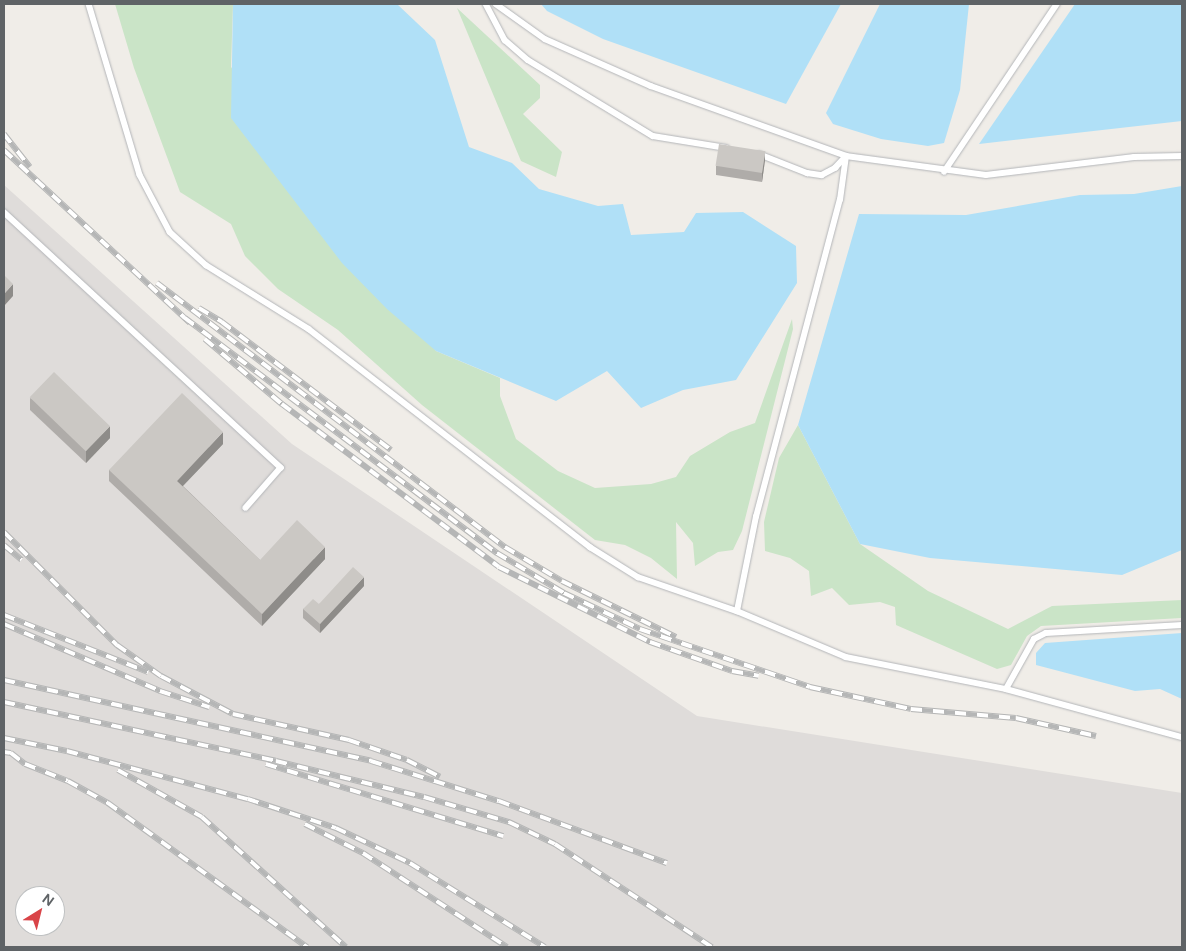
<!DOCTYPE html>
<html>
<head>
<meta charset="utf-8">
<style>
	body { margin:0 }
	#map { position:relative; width:1186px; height:951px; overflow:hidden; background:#f0ede8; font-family:"DM Sans",sans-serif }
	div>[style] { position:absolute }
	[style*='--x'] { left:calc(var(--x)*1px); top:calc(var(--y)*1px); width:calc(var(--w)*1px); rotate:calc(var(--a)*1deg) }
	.industrial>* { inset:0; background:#dfdcda }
	.green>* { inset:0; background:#cae4c7 }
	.water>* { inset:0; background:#b0e0f7 }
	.roads { filter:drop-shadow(0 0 1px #b3b5b8) drop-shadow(0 0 1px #b3b5b8) }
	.lane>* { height:5.5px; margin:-2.75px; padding:0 2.75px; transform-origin:2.75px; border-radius:2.75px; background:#fff }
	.rail>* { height:5.5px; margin-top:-2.75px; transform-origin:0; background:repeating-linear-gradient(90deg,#fff 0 11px,#b5b6b6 0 22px); box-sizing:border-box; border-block:1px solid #b5b6b6 }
	.wall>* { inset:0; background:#afaca9 }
	.shaded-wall>* { inset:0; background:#8e8c89 }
	.building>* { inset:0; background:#cbc8c4; transform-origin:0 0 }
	span { translate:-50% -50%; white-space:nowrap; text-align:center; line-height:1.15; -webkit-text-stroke:4px #fff; paint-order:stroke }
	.frame { position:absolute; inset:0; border:5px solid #5f6366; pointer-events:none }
	.north { position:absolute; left:15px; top:886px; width:50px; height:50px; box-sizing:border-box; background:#fff; border:1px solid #bfc1c2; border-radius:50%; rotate:36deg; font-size:14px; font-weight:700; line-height:20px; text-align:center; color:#5f6366 }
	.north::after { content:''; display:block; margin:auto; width:18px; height:22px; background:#d94448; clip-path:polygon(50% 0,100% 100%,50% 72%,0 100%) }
</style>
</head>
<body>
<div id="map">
	<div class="industrial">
		<i style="clip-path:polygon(evenodd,4px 185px,292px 444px,697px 716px,1182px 793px,1182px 947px,4px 947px,4px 185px,25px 896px,55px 896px,55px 926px,25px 926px,25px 896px)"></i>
	</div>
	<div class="green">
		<i style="clip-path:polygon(115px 4px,233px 4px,231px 67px,436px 351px,500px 378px,500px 396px,516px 439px,558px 471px,595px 488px,651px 484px,676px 477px,690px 456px,730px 432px,755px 423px,792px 319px,793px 329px,742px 531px,733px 550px,718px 552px,695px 566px,693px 543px,676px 522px,677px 579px,651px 558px,625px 545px,595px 540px,422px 405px,338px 330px,278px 289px,245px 256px,231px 224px,180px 192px,134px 68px)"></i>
		<i style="clip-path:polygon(457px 8px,540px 85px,540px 98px,523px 114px,562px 152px,556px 177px,521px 161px)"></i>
		<i style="clip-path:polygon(798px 425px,860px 544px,928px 591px,1008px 629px,1052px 606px,1182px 600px,1182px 618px,1041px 626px,1027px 636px,1011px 665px,997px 669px,896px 625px,895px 607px,880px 602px,849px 605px,832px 588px,811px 596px,809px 571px,790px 558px,765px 551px,764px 522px,779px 458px)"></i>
	</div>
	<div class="water">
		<i style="clip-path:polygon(233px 4px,397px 4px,435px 40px,469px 147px,512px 163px,539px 189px,598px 206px,623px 204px,631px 235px,684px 232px,696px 213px,743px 212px,796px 246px,797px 283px,736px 380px,683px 390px,641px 408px,607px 371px,556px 401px,436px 351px,387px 309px,342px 263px,231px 118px)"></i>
		<i style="clip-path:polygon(541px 4px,841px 4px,786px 104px,603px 39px,547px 11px)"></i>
		<i style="clip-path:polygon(880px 4px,969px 4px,960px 90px,944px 143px,928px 146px,881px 139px,833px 124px,826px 113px)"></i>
		<i style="clip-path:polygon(1075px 4px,1182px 4px,1182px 121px,979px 144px)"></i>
		<i style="clip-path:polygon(1182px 186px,1182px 550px,1122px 575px,930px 558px,860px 544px,798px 425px,859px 214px,966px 215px,1080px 195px,1134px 194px)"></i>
		<i style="clip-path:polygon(1182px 633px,1182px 699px,1160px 689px,1135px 691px,1036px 665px,1036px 653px,1045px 643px)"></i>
	</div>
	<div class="roads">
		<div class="lane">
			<i style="--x:89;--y:4;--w:178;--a:73.4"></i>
			<i style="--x:140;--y:175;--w:64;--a:62.2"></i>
			<i style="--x:170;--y:232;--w:49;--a:42.5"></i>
			<i style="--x:206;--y:265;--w:121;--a:31.9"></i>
			<i style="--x:309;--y:329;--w:356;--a:37.8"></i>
			<i style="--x:590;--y:547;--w:57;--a:32"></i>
			<i style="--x:638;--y:577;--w:105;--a:19"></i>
			<i style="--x:737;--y:611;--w:118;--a:22.9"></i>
			<i style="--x:846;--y:657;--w:163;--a:11.3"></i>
			<i style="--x:1006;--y:689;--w:182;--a:15.3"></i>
			<i style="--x:486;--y:4;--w:41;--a:62.2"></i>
			<i style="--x:505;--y:40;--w:30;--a:41"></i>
			<i style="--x:528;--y:60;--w:146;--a:31.3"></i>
			<i style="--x:653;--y:136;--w:74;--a:9.3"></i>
			<i style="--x:496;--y:4;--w:60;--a:35.5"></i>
			<i style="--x:545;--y:39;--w:116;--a:23.9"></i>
			<i style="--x:651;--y:86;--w:207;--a:19.7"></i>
			<i style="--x:846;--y:156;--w:141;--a:7.7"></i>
			<i style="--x:986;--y:175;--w:149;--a:-6.9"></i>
			<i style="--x:1134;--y:157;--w:48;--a:-1.2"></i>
			<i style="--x:759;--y:154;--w:52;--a:21.6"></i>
			<i style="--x:807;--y:173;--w:15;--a:8"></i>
			<i style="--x:822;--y:175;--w:15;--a:-28"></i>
			<i style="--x:835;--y:168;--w:16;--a:-47"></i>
			<i style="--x:944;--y:172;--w:202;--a:-56.1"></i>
			<i style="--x:4;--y:212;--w:377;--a:42.7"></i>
			<i style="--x:281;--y:468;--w:53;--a:131.2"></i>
			<i style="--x:737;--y:611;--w:96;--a:-78.6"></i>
			<i style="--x:756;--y:517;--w:328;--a:-75.2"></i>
			<i style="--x:840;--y:200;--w:44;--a:-82.2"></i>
			<i style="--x:1006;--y:689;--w:57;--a:-60.8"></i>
			<i style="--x:1034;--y:639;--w:13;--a:-27"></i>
			<i style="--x:1046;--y:633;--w:136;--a:-3.4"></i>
		</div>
	</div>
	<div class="rail">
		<i style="--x:4;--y:134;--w:42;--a:51.8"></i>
		<i style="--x:4;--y:150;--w:254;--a:42.9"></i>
		<i style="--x:157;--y:283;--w:437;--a:37.2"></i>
		<i style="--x:505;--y:547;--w:66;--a:30.8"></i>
		<i style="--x:562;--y:581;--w:127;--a:26.2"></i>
		<i style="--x:199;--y:308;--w:27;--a:31"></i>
		<i style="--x:222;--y:322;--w:212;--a:37.1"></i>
		<i style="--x:185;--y:318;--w:391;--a:37"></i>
		<i style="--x:497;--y:553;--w:78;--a:30.8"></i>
		<i style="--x:564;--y:593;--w:84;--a:25.3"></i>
		<i style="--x:640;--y:629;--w:180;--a:18.8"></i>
		<i style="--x:810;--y:687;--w:103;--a:12.3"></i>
		<i style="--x:911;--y:709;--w:105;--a:4.9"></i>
		<i style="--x:1016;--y:718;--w:82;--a:12.7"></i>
		<i style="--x:205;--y:339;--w:101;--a:40.2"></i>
		<i style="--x:282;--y:404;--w:271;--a:36.9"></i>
		<i style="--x:499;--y:567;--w:169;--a:26.4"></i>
		<i style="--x:650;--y:642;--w:87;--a:19.5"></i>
		<i style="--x:732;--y:671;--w:27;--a:10"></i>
		<i style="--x:4;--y:532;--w:160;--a:45"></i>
		<i style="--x:117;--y:645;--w:54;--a:35.2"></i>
		<i style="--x:161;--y:676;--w:81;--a:27.8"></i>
		<i style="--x:233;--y:714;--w:119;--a:12.6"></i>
		<i style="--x:349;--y:740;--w:61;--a:19"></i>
		<i style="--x:407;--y:760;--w:37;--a:27"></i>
		<i style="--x:4;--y:545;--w:23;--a:40"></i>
		<i style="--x:4;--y:615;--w:155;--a:21.6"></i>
		<i style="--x:4;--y:624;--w:170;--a:23.2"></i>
		<i style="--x:160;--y:691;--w:52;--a:18.1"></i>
		<i style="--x:4;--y:680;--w:376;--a:12.4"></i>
		<i style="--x:371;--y:761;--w:134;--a:17.4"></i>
		<i style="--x:499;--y:801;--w:179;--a:20.3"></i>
		<i style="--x:4;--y:702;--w:278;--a:12.2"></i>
		<i style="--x:276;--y:761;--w:152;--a:13.7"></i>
		<i style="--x:424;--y:797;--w:89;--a:16.4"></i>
		<i style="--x:509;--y:822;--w:51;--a:25.6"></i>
		<i style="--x:555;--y:844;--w:188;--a:33.3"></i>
		<i style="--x:4;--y:738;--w:64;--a:11.7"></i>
		<i style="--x:67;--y:751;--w:187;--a:14.9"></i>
		<i style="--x:248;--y:799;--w:93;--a:18.2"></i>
		<i style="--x:336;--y:828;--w:82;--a:25.3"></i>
		<i style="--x:410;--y:863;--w:159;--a:31.9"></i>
		<i style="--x:4;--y:752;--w:7;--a:8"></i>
		<i style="--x:11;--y:753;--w:18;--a:38"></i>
		<i style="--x:25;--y:764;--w:46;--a:21.6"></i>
		<i style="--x:68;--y:781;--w:46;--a:28.8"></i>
		<i style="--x:108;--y:803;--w:246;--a:35.9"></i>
		<i style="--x:266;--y:764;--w:248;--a:16.9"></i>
		<i style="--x:118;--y:770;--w:96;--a:29.2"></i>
		<i style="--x:202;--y:817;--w:194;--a:42.1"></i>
		<i style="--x:305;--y:824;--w:65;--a:26.6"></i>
		<i style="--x:363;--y:853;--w:172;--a:33.1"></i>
	</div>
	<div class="wall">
		<i style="clip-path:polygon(765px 160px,762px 182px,716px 175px,716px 166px)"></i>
		<i style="clip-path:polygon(30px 398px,110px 438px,86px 463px,30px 410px)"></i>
		<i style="clip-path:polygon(223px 444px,183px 486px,260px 560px,325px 559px,262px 626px,109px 481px,109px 470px)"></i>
		<i style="clip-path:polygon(364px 586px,320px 633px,303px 618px,303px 609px,319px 604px)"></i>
	</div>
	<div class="shaded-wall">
		<i style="clip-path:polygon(765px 151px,765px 160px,762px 182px,762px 173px)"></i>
		<i style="clip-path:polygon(13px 284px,13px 296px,4px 306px,4px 294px)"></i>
		<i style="clip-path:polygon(110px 426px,110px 438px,86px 463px,86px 451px)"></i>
		<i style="clip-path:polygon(223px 432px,223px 444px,177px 492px,177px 481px)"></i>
		<i style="clip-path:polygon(325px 547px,325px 559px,262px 626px,262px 614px)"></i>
		<i style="clip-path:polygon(364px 577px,364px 586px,320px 633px,320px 624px)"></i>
	</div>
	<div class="building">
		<i style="left:719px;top:144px;width:47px;height:22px;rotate:9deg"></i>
		<i style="clip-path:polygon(4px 275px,13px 284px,4px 294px)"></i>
		<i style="left:54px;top:372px;width:78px;height:35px;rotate:44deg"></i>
		<i style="clip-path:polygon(182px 393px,223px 432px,177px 481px,260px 560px,297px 520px,325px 547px,262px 614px,109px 470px)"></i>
		<i style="clip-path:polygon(353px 567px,364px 577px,320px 624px,303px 609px,313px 599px,319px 604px)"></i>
	</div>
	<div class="frame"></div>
	<div class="north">N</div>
</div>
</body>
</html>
